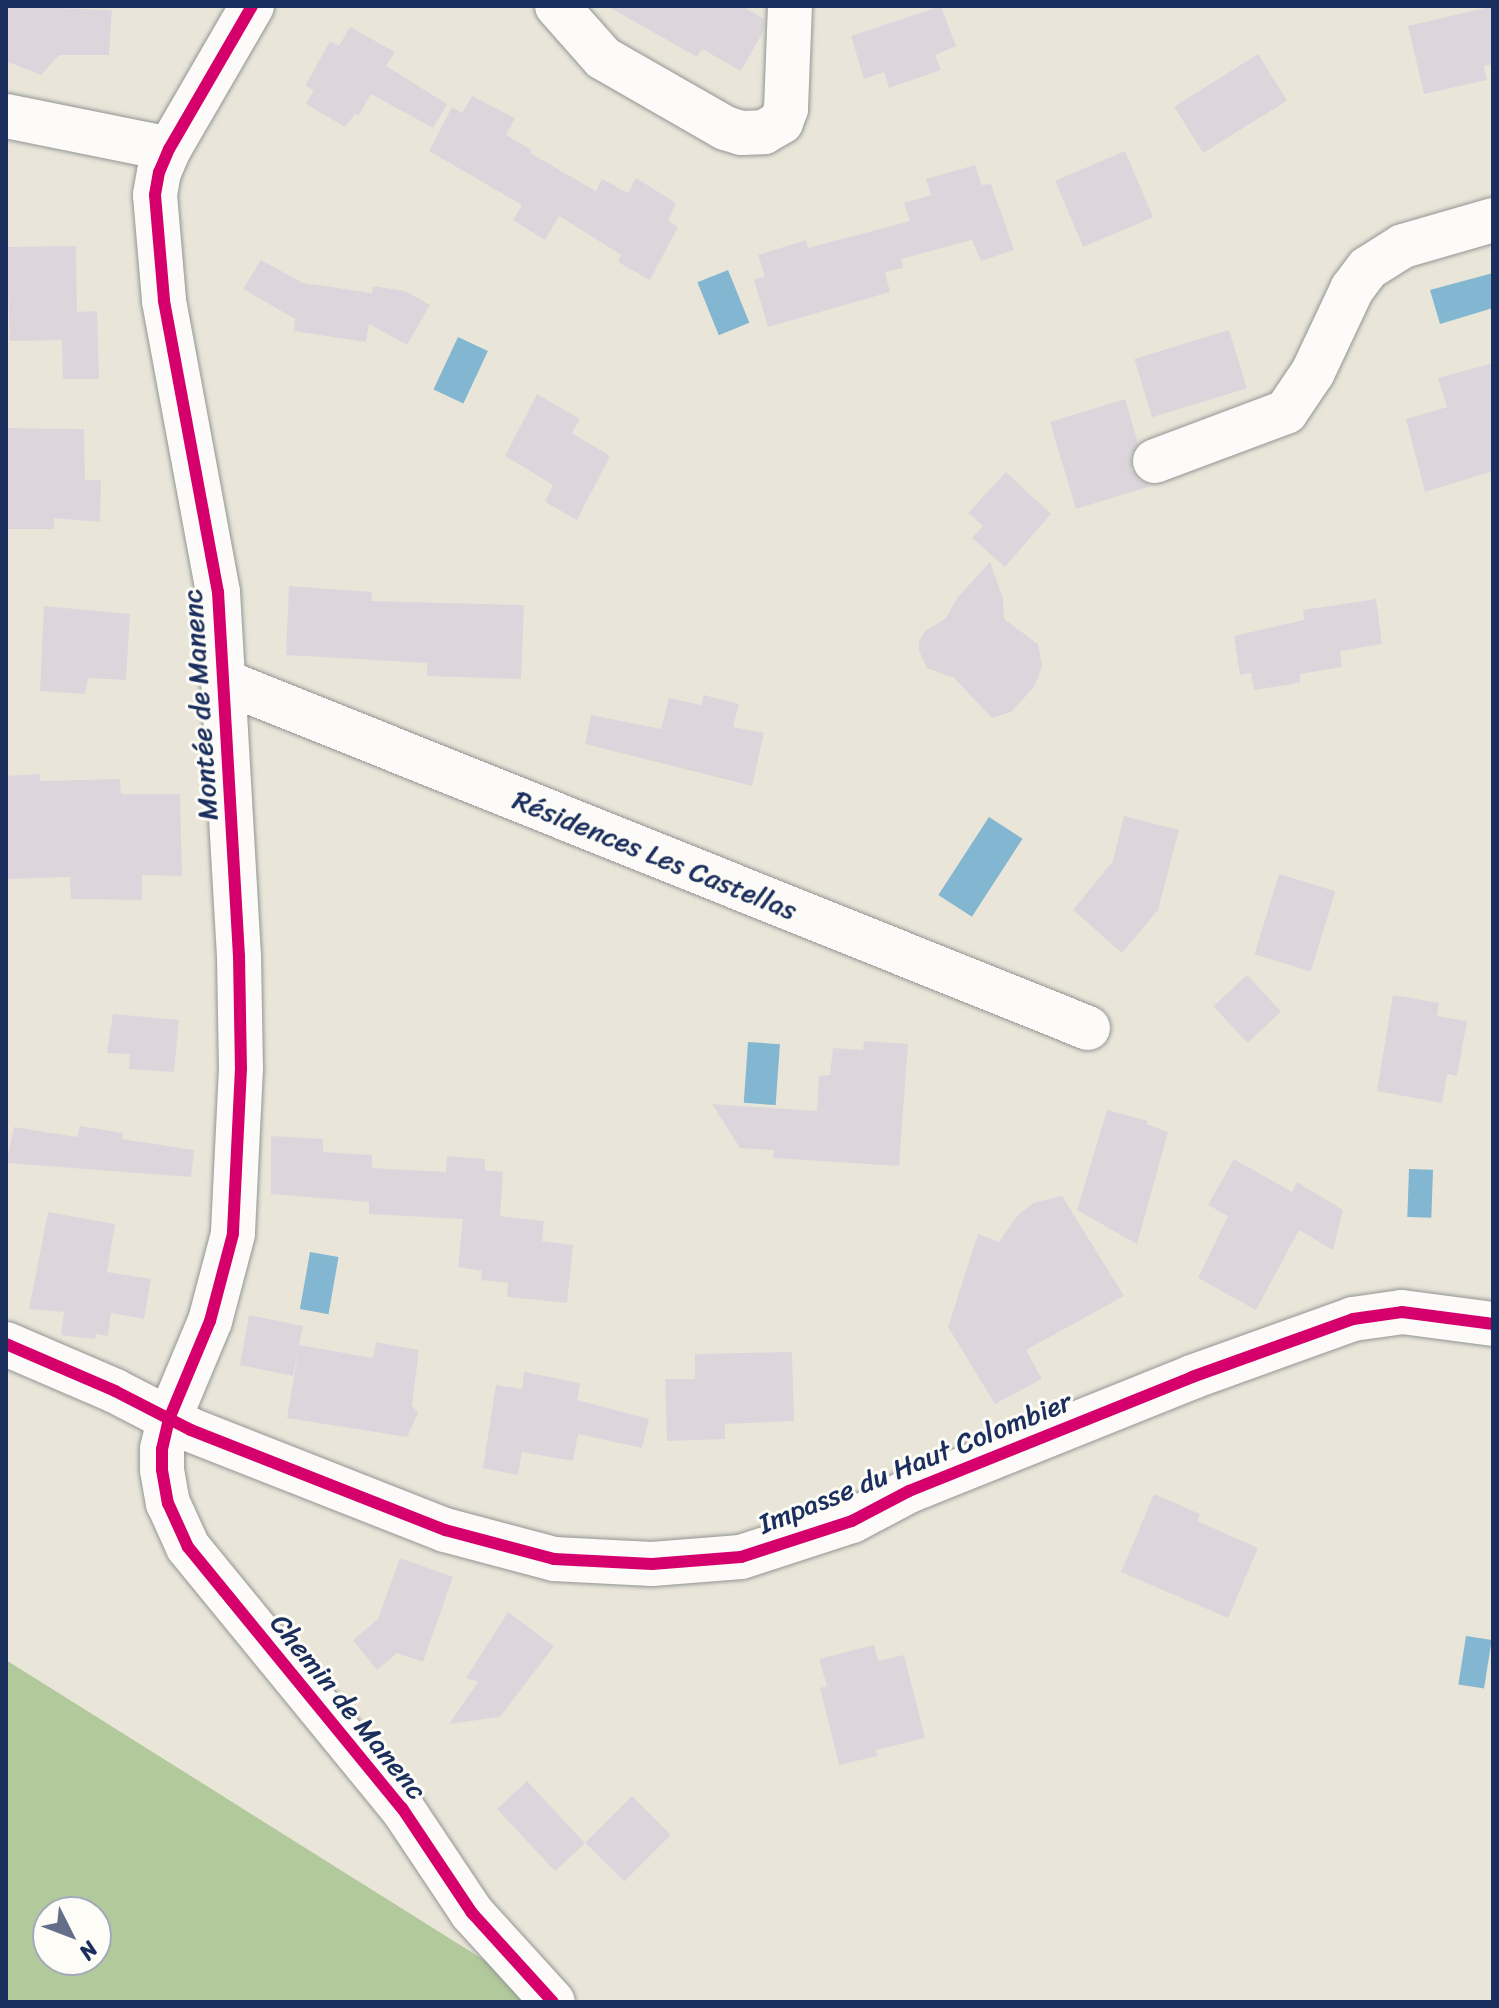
<!DOCTYPE html>
<html>
<head>
<meta charset="utf-8">
<style>
	body { margin:0 }
	#map { position:relative; width:1499px; height:2008px; overflow:hidden; background:#e9e6d9; font-family:Sriracha,sans-serif }
	div>[style] { position:absolute }
	[style*='--x'] { left:calc(var(--x)*1px); top:calc(var(--y)*1px); width:calc(var(--w)*1px); rotate:calc(var(--a)*1deg) }
	.forest>* { inset:0; background:#b2c99c }
	.water>* { inset:0; background:#82b6d1; transform-origin:0 0 }
	.building>* { inset:0; background:#dcd6dc; transform-origin:0 0 }
	.roads { filter:drop-shadow(0 0 2px #939595) drop-shadow(0 0 2px #939595) }
	.minor>* { height:44px; margin:-22px; padding:0 22px; transform-origin:22px; border-radius:22px; background:#fcfbf9 }
	.cycleway>* { height:12px; margin:-6px; padding:0 6px; transform-origin:6px; border-radius:6px; background:#d6006c }
	span { translate:-50% -50%; white-space:nowrap; text-align:center; line-height:1.15; -webkit-text-stroke:6px #fdfcf7; paint-order:stroke }
	.street-label { font-size:28px; color:#1b2f5e }
	.frame { position:absolute; inset:0; border:8px solid #1b2f5e; pointer-events:none }
	.north { position:absolute; left:32px; top:1896px; width:80px; height:80px; box-sizing:border-box; background:#fdfcf7; border:2px solid #a3aaba; border-radius:50%; rotate:132deg; font-size:22px; font-weight:700; line-height:32px; text-align:center; color:#1b2f5e }
	.north::after { content:''; display:block; margin:auto; width:28px; height:36px; background:#636f89; clip-path:polygon(50% 0,100% 100%,50% 72%,0 100%) }
</style>
</head>
<body>
<div id="map">
	<div class="forest">
		<i style="clip-path:polygon(evenodd,6px 1660px,551px 2002px,6px 2002px,6px 1660px,48px 1912px,96px 1912px,96px 1960px,48px 1960px,48px 1912px)"></i>
	</div>
	<div class="water">
		<i style="left:728px;top:270px;width:57px;height:33px;rotate:68deg"></i>
		<i style="clip-path:polygon(1493px 273px,1493px 308px,1440px 324px,1430px 290px)"></i>
		<i style="left:458px;top:337px;width:33px;height:58px;rotate:25deg"></i>
		<i style="left:989px;top:817px;width:40px;height:93px;rotate:33deg"></i>
		<i style="left:748px;top:1042px;width:32px;height:61px;rotate:4deg"></i>
		<i style="left:1409px;top:1169px;width:24px;height:48px;rotate:2deg"></i>
		<i style="left:310px;top:1252px;width:29px;height:58px;rotate:10deg"></i>
		<i style="left:1466px;top:1636px;width:26px;height:49px;rotate:9deg"></i>
	</div>
	<div class="building">
		<i style="clip-path:polygon(6px 6px,112px 10px,109px 55px,59px 55px,41px 75px,6px 61px)"></i>
		<i style="clip-path:polygon(607px 6px,742px 6px,764px 19px,764px 30px,741px 71px,702px 49px,697px 57px)"></i>
		<i style="clip-path:polygon(941px 6px,956px 46px,935px 55px,941px 70px,889px 88px,884px 72px,864px 79px,851px 36px)"></i>
		<i style="clip-path:polygon(1493px 6px,1493px 64px,1484px 66px,1487px 80px,1424px 94px,1408px 26px)"></i>
		<i style="clip-path:polygon(350px 27px,395px 52px,386px 66px,447px 104px,433px 128px,371px 94px,359px 115px,355px 114px,345px 127px,306px 104px,314px 90px,305px 86px,330px 41px,339px 46px)"></i>
		<i style="left:1258px;top:54px;width:55px;height:99px;rotate:58deg"></i>
		<i style="clip-path:polygon(472px 96px,515px 118px,506px 135px,532px 150px,530px 153px,596px 191px,602px 179px,628px 193px,636px 178px,676px 203px,668px 221px,678px 227px,650px 280px,618px 262px,621px 255px,559px 216px,545px 240px,513px 220px,522px 205px,429px 151px,452px 107px,462px 113px)"></i>
		<i style="left:1125px;top:151px;width:72px;height:76px;rotate:67deg"></i>
		<i style="clip-path:polygon(975px 165px,982px 185px,991px 184px,1014px 250px,981px 261px,972px 240px,901px 259px,903px 268px,885px 272px,890px 292px,768px 327px,754px 280px,765px 276px,758px 255px,806px 240px,808px 248px,910px 221px,904px 203px,931px 195px,926px 179px)"></i>
		<i style="clip-path:polygon(76px 246px,77px 312px,97px 311px,99px 379px,63px 379px,62px 340px,10px 341px,6px 247px)"></i>
		<i style="clip-path:polygon(261px 260px,303px 283px,372px 293px,373px 286px,405px 291px,430px 305px,407px 345px,369px 324px,366px 342px,294px 331px,295px 319px,243px 289px)"></i>
		<i style="left:1229px;top:330px;width:61px;height:99px;rotate:73deg"></i>
		<i style="clip-path:polygon(1493px 363px,1493px 471px,1425px 492px,1406px 419px,1447px 407px,1438px 378px)"></i>
		<i style="clip-path:polygon(537px 394px,580px 419px,572px 433px,610px 456px,577px 520px,545px 502px,553px 485px,505px 456px)"></i>
		<i style="clip-path:polygon(1125px 399px,1138px 443px,1131px 456px,1131px 469px,1139px 480px,1151px 486px,1076px 509px,1050px 422px)"></i>
		<i style="clip-path:polygon(6px 428px,84px 429px,85px 480px,101px 480px,100px 522px,54px 518px,54px 529px,6px 529px)"></i>
		<i style="clip-path:polygon(1006px 472px,1051px 514px,1005px 567px,972px 538px,983px 526px,968px 513px)"></i>
		<i style="clip-path:polygon(990px 562px,1003px 598px,1004px 619px,1038px 644px,1042px 667px,1034px 687px,1011px 712px,992px 718px,954px 678px,927px 668px,919px 651px,919px 641px,925px 631px,946px 618px,957px 598px)"></i>
		<i style="clip-path:polygon(289px 586px,372px 592px,371px 601px,524px 605px,521px 679px,427px 676px,427px 663px,286px 655px)"></i>
		<i style="clip-path:polygon(1376px 599px,1382px 644px,1340px 651px,1342px 667px,1300px 674px,1300px 683px,1254px 690px,1251px 673px,1240px 675px,1234px 636px,1304px 620px,1303px 610px)"></i>
		<i style="clip-path:polygon(44px 606px,130px 614px,126px 680px,88px 678px,85px 694px,40px 691px)"></i>
		<i style="clip-path:polygon(704px 695px,739px 704px,733px 727px,764px 733px,752px 786px,585px 744px,591px 715px,661px 729px,669px 698px,701px 705px)"></i>
		<i style="clip-path:polygon(40px 774px,40px 781px,120px 779px,121px 794px,180px 794px,182px 876px,142px 875px,142px 900px,71px 899px,70px 877px,6px 879px,6px 776px)"></i>
		<i style="clip-path:polygon(1124px 816px,1179px 830px,1158px 910px,1122px 953px,1073px 910px,1113px 861px)"></i>
		<i style="left:1279px;top:874px;width:59px;height:84px;rotate:17deg"></i>
		<i style="left:1247px;top:975px;width:50px;height:46px;rotate:47deg"></i>
		<i style="clip-path:polygon(1393px 995px,1439px 1003px,1437px 1016px,1467px 1021px,1457px 1076px,1447px 1074px,1442px 1103px,1377px 1091px)"></i>
		<i style="clip-path:polygon(113px 1014px,179px 1020px,174px 1072px,129px 1069px,130px 1054px,107px 1053px)"></i>
		<i style="clip-path:polygon(864px 1041px,908px 1044px,899px 1166px,773px 1158px,774px 1150px,740px 1148px,712px 1104px,817px 1111px,819px 1076px,830px 1075px,833px 1048px,863px 1050px)"></i>
		<i style="clip-path:polygon(1107px 1110px,1148px 1121px,1147px 1124px,1168px 1132px,1137px 1244px,1077px 1210px)"></i>
		<i style="clip-path:polygon(80px 1126px,123px 1133px,122px 1139px,194px 1150px,191px 1177px,6px 1163px,14px 1127px,77px 1137px)"></i>
		<i style="clip-path:polygon(271px 1136px,323px 1139px,323px 1152px,372px 1155px,372px 1168px,446px 1172px,447px 1156px,485px 1159px,485px 1170px,503px 1172px,500px 1216px,544px 1221px,542px 1241px,573px 1245px,567px 1303px,507px 1297px,508px 1283px,481px 1280px,482px 1271px,458px 1267px,463px 1219px,369px 1214px,369px 1202px,271px 1194px)"></i>
		<i style="clip-path:polygon(1234px 1159px,1292px 1192px,1297px 1182px,1343px 1210px,1333px 1250px,1299px 1230px,1256px 1310px,1198px 1278px,1228px 1216px,1208px 1205px)"></i>
		<i style="clip-path:polygon(1062px 1196px,1124px 1296px,1026px 1350px,1042px 1379px,995px 1404px,948px 1327px,978px 1234px,999px 1242px,1018px 1215px,1033px 1203px)"></i>
		<i style="clip-path:polygon(48px 1212px,115px 1224px,107px 1272px,151px 1279px,144px 1319px,111px 1313px,108px 1336px,96px 1334px,95px 1339px,61px 1335px,64px 1312px,29px 1309px)"></i>
		<i style="clip-path:polygon(249px 1315px,303px 1326px,299px 1345px,373px 1358px,376px 1342px,419px 1350px,412px 1405px,418px 1413px,407px 1437px,287px 1418px,299px 1347px,293px 1376px,240px 1365px)"></i>
		<i style="clip-path:polygon(792px 1352px,794px 1421px,725px 1424px,725px 1439px,667px 1441px,665px 1379px,695px 1379px,695px 1354px)"></i>
		<i style="clip-path:polygon(524px 1372px,580px 1383px,577px 1400px,649px 1419px,642px 1448px,578px 1434px,573px 1461px,522px 1452px,518px 1475px,483px 1468px,496px 1385px,522px 1389px)"></i>
		<i style="clip-path:polygon(1154px 1494px,1200px 1514px,1197px 1521px,1258px 1548px,1228px 1618px,1121px 1572px)"></i>
		<i style="clip-path:polygon(400px 1558px,453px 1577px,423px 1662px,397px 1653px,377px 1670px,353px 1640px,378px 1619px)"></i>
		<i style="clip-path:polygon(508px 1612px,554px 1646px,500px 1717px,449px 1724px,478px 1682px,466px 1678px)"></i>
		<i style="clip-path:polygon(874px 1645px,878px 1661px,904px 1655px,925px 1738px,876px 1750px,877px 1756px,839px 1765px,820px 1688px,827px 1686px,819px 1659px)"></i>
		<i style="left:527px;top:1781px;width:85px;height:41px;rotate:47deg"></i>
		<i style="left:632px;top:1796px;width:55px;height:66px;rotate:45deg"></i>
	</div>
	<div class="roads">
		<div class="minor">
			<i style="--x:252;--y:6;--w:165;--a:120.1"></i>
			<i style="--x:169;--y:149;--w:25;--a:113"></i>
			<i style="--x:159;--y:172;--w:23;--a:100"></i>
			<i style="--x:155;--y:195;--w:106;--a:85.1"></i>
			<i style="--x:164;--y:301;--w:296;--a:79.5"></i>
			<i style="--x:218;--y:592;--w:365;--a:86.7"></i>
			<i style="--x:239;--y:956;--w:112;--a:89"></i>
			<i style="--x:241;--y:1068;--w:166;--a:92.8"></i>
			<i style="--x:233;--y:1234;--w:90;--a:104.8"></i>
			<i style="--x:210;--y:1321;--w:106;--a:112.7"></i>
			<i style="--x:169;--y:1419;--w:31;--a:103"></i>
			<i style="--x:162;--y:1449;--w:21;--a:90"></i>
			<i style="--x:162;--y:1470;--w:34;--a:80"></i>
			<i style="--x:168;--y:1503;--w:48;--a:65.6"></i>
			<i style="--x:188;--y:1547;--w:338;--a:50.7"></i>
			<i style="--x:402;--y:1808;--w:126;--a:56.3"></i>
			<i style="--x:472;--y:1913;--w:120;--a:47.7"></i>
			<i style="--x:557;--y:6;--w:69;--a:48.5"></i>
			<i style="--x:603;--y:58;--w:141;--a:29.8"></i>
			<i style="--x:725;--y:128;--w:17;--a:17"></i>
			<i style="--x:741;--y:133;--w:23;--a:-2"></i>
			<i style="--x:764;--y:132;--w:20;--a:-30"></i>
			<i style="--x:781;--y:122;--w:14;--a:-69"></i>
			<i style="--x:786;--y:109;--w:103;--a:-87.8"></i>
			<i style="--x:6;--y:116;--w:166;--a:11.4"></i>
			<i style="--x:1155;--y:461;--w:140;--a:-20.5"></i>
			<i style="--x:1286;--y:412;--w:48;--a:-56"></i>
			<i style="--x:1313;--y:372;--w:92;--a:-64.8"></i>
			<i style="--x:1352;--y:289;--w:26;--a:-53"></i>
			<i style="--x:1368;--y:268;--w:41;--a:-32.2"></i>
			<i style="--x:1403;--y:246;--w:94;--a:-16.1"></i>
			<i style="--x:223;--y:681;--w:932;--a:21.86"></i>
			<i style="--x:6;--y:1344;--w:119;--a:23.3"></i>
			<i style="--x:115;--y:1391;--w:85;--a:27.2"></i>
			<i style="--x:191;--y:1430;--w:273;--a:21.5"></i>
			<i style="--x:445;--y:1530;--w:113;--a:14.9"></i>
			<i style="--x:554;--y:1559;--w:98;--a:2.9"></i>
			<i style="--x:652;--y:1564;--w:89;--a:-4.5"></i>
			<i style="--x:741;--y:1557;--w:117;--a:-18"></i>
			<i style="--x:852;--y:1521;--w:64;--a:-27.8"></i>
			<i style="--x:909;--y:1491;--w:305;--a:-21.9"></i>
			<i style="--x:1192;--y:1377;--w:171;--a:-19.8"></i>
			<i style="--x:1353;--y:1319;--w:49;--a:-8.1"></i>
			<i style="--x:1402;--y:1312;--w:92;--a:7.5"></i>
		</div>
	</div>
	<div class="cycleway">
		<i style="--x:252;--y:6;--w:165;--a:120.1"></i>
		<i style="--x:169;--y:149;--w:25;--a:113"></i>
		<i style="--x:159;--y:172;--w:23;--a:100"></i>
		<i style="--x:155;--y:195;--w:106;--a:85.1"></i>
		<i style="--x:164;--y:301;--w:296;--a:79.5"></i>
		<i style="--x:218;--y:592;--w:365;--a:86.7"></i>
		<i style="--x:239;--y:956;--w:112;--a:89"></i>
		<i style="--x:241;--y:1068;--w:166;--a:92.8"></i>
		<i style="--x:233;--y:1234;--w:90;--a:104.8"></i>
		<i style="--x:210;--y:1321;--w:106;--a:112.7"></i>
		<i style="--x:169;--y:1419;--w:31;--a:103"></i>
		<i style="--x:162;--y:1449;--w:21;--a:90"></i>
		<i style="--x:162;--y:1470;--w:34;--a:80"></i>
		<i style="--x:168;--y:1503;--w:48;--a:65.6"></i>
		<i style="--x:188;--y:1547;--w:338;--a:50.7"></i>
		<i style="--x:402;--y:1808;--w:126;--a:56.3"></i>
		<i style="--x:472;--y:1913;--w:120;--a:47.7"></i>
		<i style="--x:6;--y:1344;--w:119;--a:23.3"></i>
		<i style="--x:115;--y:1391;--w:85;--a:27.2"></i>
		<i style="--x:191;--y:1430;--w:273;--a:21.5"></i>
		<i style="--x:445;--y:1530;--w:113;--a:14.9"></i>
		<i style="--x:554;--y:1559;--w:98;--a:2.9"></i>
		<i style="--x:652;--y:1564;--w:89;--a:-4.5"></i>
		<i style="--x:741;--y:1557;--w:117;--a:-18"></i>
		<i style="--x:852;--y:1521;--w:64;--a:-27.8"></i>
		<i style="--x:909;--y:1491;--w:305;--a:-21.9"></i>
		<i style="--x:1192;--y:1377;--w:171;--a:-19.8"></i>
		<i style="--x:1353;--y:1319;--w:49;--a:-8.1"></i>
		<i style="--x:1402;--y:1312;--w:92;--a:7.5"></i>
	</div>
	<div class="street-label">
		<span style="left:200px;top:705px;rotate:-94deg">Montée de Manenc</span>
		<span style="left:655px;top:855px;rotate:22deg">Résidences Les Castellas</span>
		<span style="left:915px;top:1463px;rotate:-22deg">Impasse du Haut Colombier</span>
		<span style="left:348px;top:1707px;rotate:51deg">Chemin de Manenc</span>
	</div>
	<div class="frame"></div>
	<div class="north">N</div>
</div>
</body>
</html>
